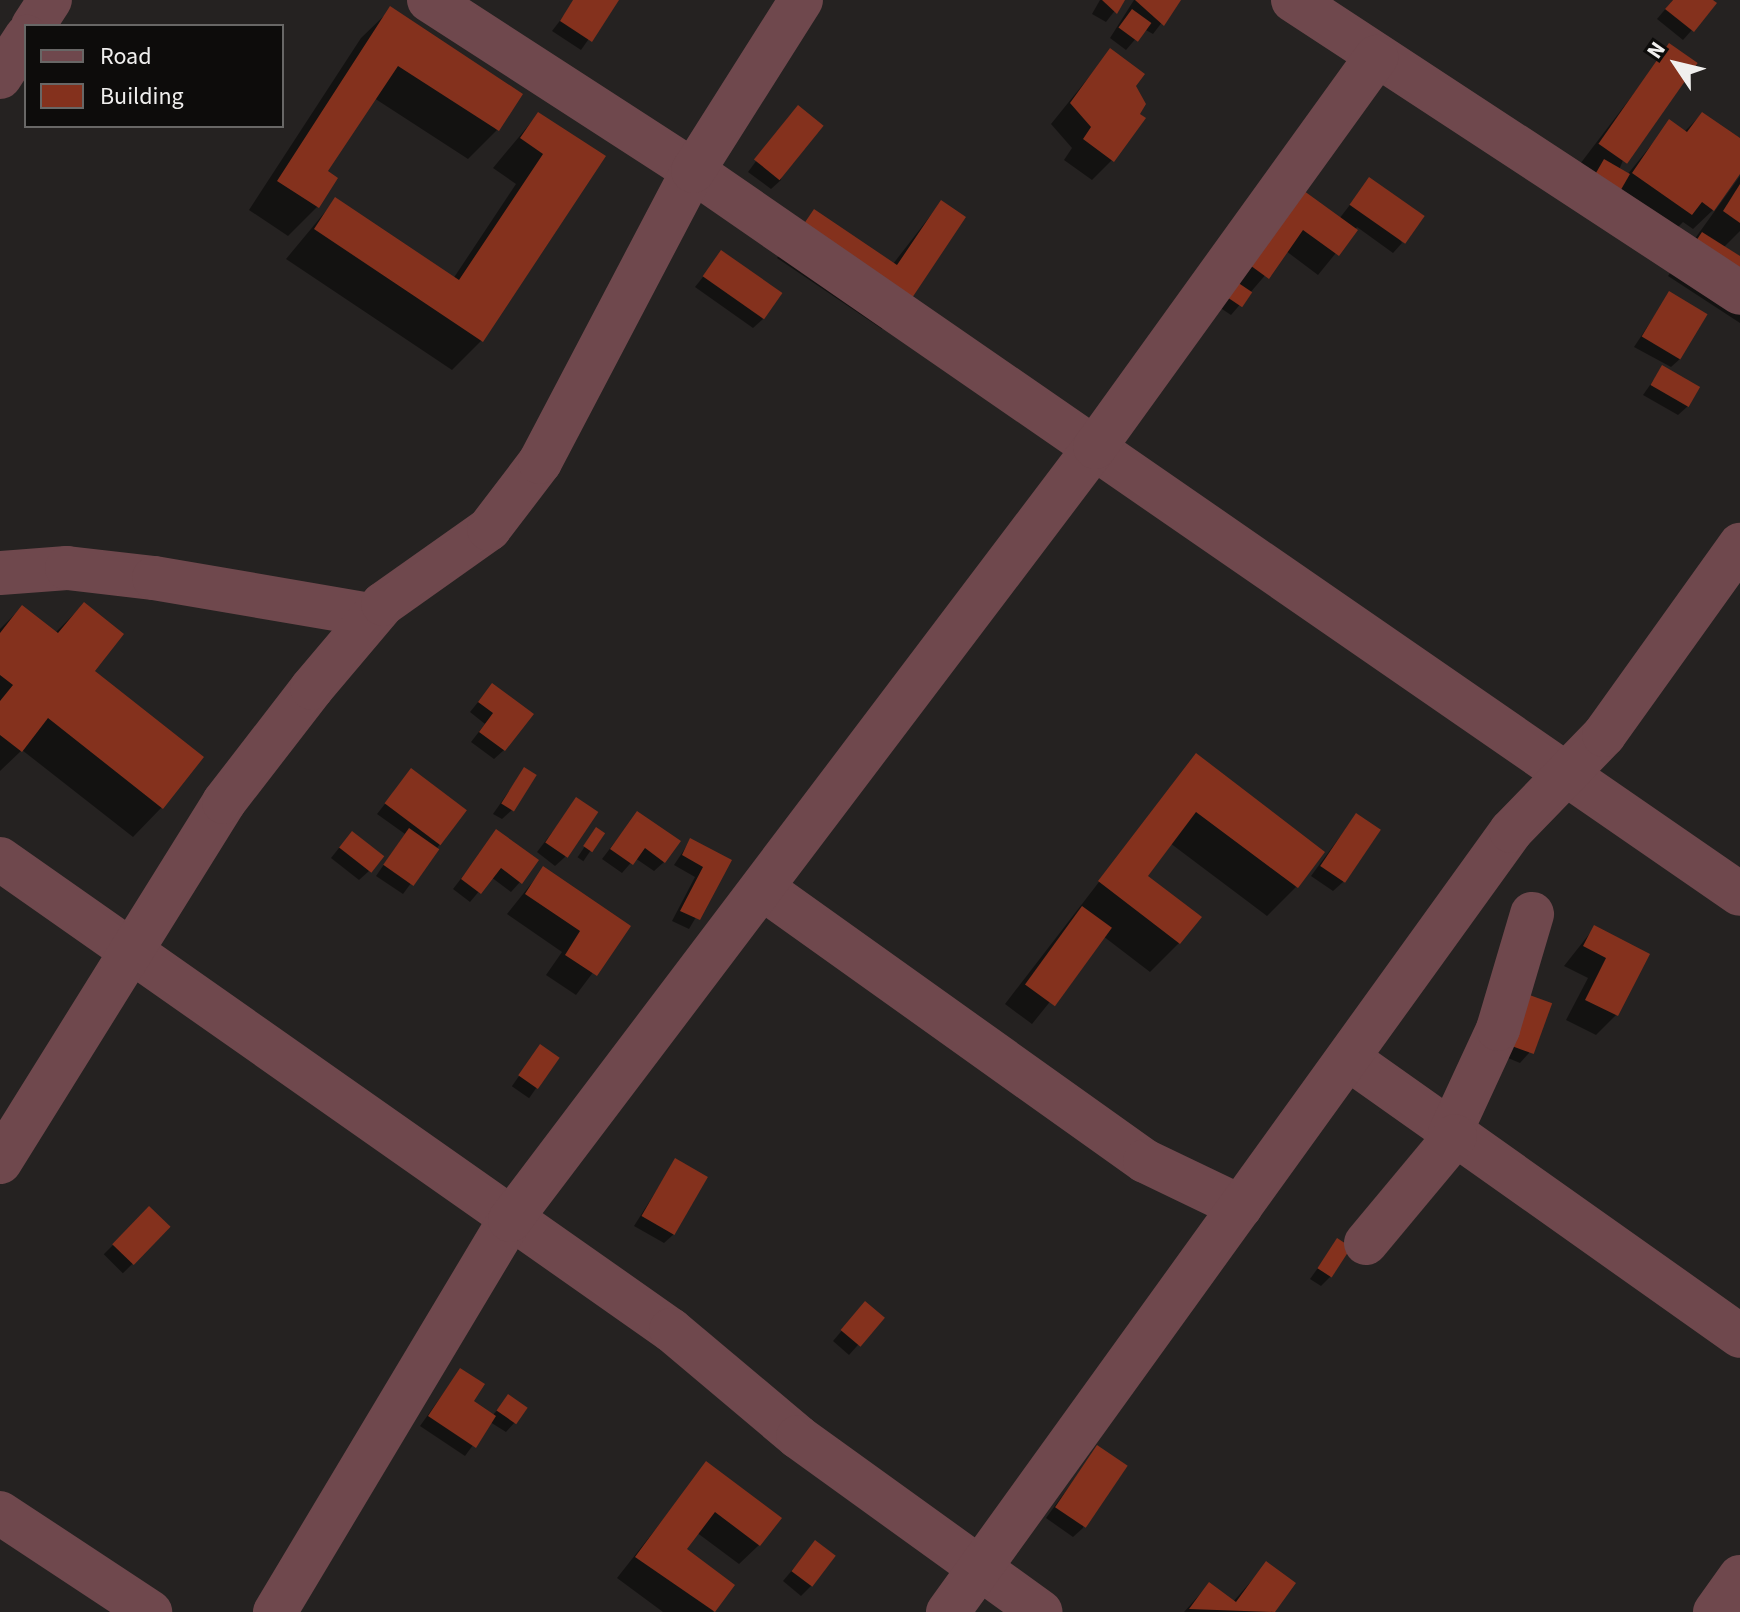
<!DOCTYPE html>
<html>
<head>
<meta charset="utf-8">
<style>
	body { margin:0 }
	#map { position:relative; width:1740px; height:1612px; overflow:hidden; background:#252221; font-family:"Source Sans 3",sans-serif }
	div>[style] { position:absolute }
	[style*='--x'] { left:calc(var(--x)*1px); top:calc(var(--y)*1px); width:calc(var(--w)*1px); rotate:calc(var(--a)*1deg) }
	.shadow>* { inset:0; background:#0007; transform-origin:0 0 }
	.building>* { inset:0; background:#84311d; transform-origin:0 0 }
	.minor>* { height:44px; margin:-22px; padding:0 22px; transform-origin:22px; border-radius:22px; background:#6f484d }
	span { translate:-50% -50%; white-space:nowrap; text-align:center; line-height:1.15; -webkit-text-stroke:7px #0d0c0b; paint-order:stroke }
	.legend { position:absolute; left:24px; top:24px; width:260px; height:104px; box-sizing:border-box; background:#0d0c0b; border:2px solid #686766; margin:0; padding:10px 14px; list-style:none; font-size:24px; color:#f0efee }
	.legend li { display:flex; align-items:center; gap:16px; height:40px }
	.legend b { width:40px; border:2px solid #686766 }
	.north { position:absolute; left:1636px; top:24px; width:80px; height:80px; -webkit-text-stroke:6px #0d0c0b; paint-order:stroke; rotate:305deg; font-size:22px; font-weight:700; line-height:32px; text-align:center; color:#f0efee }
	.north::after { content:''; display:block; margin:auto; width:28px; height:36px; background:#f0efee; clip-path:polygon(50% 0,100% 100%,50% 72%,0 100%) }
</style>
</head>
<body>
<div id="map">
	<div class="shadow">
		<i style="clip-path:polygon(576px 0,616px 0,581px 50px,552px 31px)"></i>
		<i style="clip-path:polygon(1100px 0,1123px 0,1106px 22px,1092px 14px)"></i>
		<i style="clip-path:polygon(1134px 0,1179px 0,1153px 34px,1144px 29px,1126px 50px,1110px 38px)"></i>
		<i style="clip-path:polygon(1673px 0,1710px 0,1715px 4px,1683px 40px,1657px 19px)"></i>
		<i style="clip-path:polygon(391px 9px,497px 130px,468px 159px,374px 98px,326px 172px,317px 207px,288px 236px,249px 210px,361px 38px)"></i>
		<i style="clip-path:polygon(1670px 46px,1619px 170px,1627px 175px,1670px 122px,1684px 132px,1702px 114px,1740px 141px,1740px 162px,1713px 210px,1693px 229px,1683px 222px,1671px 234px,1580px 164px)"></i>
		<i style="clip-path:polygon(1110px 51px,1134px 86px,1112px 160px,1092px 180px,1064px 160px,1072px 148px,1051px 124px)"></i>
		<i style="clip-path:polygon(538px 114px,603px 157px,481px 341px,452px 370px,286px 259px,335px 200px,453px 279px,516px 184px,493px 168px)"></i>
		<i style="clip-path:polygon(789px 117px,781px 180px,771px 189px,748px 172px)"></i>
		<i style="clip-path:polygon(1740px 176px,1740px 231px,1723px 248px,1740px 259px,1740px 323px,1668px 276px)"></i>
		<i style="clip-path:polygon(1370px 179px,1402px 243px,1393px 253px,1357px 227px,1318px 275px,1286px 251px,1231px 315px,1216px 305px,1281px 211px,1339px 219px)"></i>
		<i style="clip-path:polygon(941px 202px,902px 309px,882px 329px,777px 258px,815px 211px,893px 264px)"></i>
		<i style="clip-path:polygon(722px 253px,763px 319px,753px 328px,695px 287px)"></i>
		<i style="clip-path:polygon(1669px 294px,1681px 358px,1671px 367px,1634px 347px)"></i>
		<i style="clip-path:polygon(1662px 368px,1688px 406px,1678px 415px,1643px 395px)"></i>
		<i style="clip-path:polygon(84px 604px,92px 671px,162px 807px,133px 837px,22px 750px,0 771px,0 629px,22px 607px,55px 633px)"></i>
		<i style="clip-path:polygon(492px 685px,504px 750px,494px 759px,471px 742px,485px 724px,470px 712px)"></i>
		<i style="clip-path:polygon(1196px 756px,1296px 887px,1267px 916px,1170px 843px,1145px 877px,1179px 943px,1150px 972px,1103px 936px,1032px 1024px,1005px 1004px)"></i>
		<i style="clip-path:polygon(524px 770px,512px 810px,502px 819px,493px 814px)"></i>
		<i style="clip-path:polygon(411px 771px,440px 844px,403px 894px,376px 876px,405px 834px,377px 814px)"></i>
		<i style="clip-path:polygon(577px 800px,565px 857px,555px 866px,537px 852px)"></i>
		<i style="clip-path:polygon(637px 813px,664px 862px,654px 871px,635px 858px,622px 873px,602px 859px)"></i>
		<i style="clip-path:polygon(1356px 815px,1343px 882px,1333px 891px,1311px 876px)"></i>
		<i style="left:596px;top:830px;width:7px;height:33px;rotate:34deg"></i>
		<i style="clip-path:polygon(497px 832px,520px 882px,511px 892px,491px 877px,470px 902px,453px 889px)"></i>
		<i style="clip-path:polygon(690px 841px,729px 861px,689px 929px,672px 921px,695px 877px,674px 865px)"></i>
		<i style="clip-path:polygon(343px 843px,369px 871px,359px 880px,331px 858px)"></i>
		<i style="clip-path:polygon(543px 869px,628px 926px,576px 995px,546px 975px,562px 952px,507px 914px)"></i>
		<i style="clip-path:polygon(1594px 928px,1647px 955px,1616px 1015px,1596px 1035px,1566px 1020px,1588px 978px,1564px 966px)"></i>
		<i style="clip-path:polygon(1525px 995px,1529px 1053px,1520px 1063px,1496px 1053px)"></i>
		<i style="left:540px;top:1046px;width:21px;height:49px;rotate:35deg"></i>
		<i style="clip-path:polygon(675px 1161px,674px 1234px,664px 1243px,634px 1226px)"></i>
		<i style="left:149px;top:1209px;width:27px;height:64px;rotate:45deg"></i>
		<i style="clip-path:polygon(1338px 1240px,1330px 1277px,1321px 1286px,1310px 1279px)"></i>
		<i style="clip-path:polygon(856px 1314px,882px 1318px,849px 1355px,833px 1341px)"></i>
		<i style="clip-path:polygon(460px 1370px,471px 1402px,492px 1416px,509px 1397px,515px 1422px,506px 1432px,490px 1422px,465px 1456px,420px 1426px)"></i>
		<i style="clip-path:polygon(1098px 1447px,1083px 1528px,1073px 1537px,1046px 1518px)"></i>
		<i style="clip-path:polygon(707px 1464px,759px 1545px,739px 1564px,696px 1532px,684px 1549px,732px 1586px,713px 1612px,663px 1612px,617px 1578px)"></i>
		<i style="clip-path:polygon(815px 1543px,811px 1586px,801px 1596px,783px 1581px)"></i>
		<i style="clip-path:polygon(1267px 1563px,1293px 1583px,1272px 1612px,1184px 1612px,1209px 1584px,1233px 1602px)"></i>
	</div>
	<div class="building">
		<i style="clip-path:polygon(573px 0,619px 0,592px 42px,560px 21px)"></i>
		<i style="clip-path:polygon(1102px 0,1125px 0,1117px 14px)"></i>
		<i style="clip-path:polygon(1135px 0,1181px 0,1164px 26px)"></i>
		<i style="clip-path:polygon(1673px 0,1713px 0,1717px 3px,1694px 32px,1665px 9px)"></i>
		<i style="clip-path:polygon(390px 6px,523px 94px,499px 131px,398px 66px,328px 171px,338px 178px,319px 208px,277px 181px)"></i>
		<i style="left:1132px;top:9px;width:24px;height:23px;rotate:36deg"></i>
		<i style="left:1669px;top:43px;width:35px;height:123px;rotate:35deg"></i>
		<i style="clip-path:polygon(1110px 48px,1145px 74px,1136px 86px,1146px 104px,1140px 114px,1146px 118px,1114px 162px,1083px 139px,1091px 127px,1070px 103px)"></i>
		<i style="left:798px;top:105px;width:33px;height:70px;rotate:39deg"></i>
		<i style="clip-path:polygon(538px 112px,606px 156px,483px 342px,314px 229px,335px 197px,459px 280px,543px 154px,520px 138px)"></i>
		<i style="clip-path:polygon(1702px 112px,1740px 138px,1740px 174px,1714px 211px,1702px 202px,1692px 215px,1632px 173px,1669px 119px,1687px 132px)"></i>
		<i style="left:1604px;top:159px;width:30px;height:21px;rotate:30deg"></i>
		<i style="left:1369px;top:177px;width:68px;height:34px;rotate:35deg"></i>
		<i style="clip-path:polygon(1740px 184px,1740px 223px,1723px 211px)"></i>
		<i style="clip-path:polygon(1300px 188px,1358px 230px,1339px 256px,1303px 230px,1269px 279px,1247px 263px)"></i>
		<i style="clip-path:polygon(941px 200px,966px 217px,904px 310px,795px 237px,814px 209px,897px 265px)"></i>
		<i style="clip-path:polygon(1702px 232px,1740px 256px,1740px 290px,1686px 256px)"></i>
		<i style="left:721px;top:250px;width:75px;height:32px;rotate:35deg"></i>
		<i style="left:1234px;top:280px;width:22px;height:18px;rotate:34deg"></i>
		<i style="left:1669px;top:291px;width:45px;height:53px;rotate:31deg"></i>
		<i style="left:1662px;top:365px;width:44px;height:23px;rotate:30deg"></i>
		<i style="clip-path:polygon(84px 602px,124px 634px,95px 671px,204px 757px,163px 809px,48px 718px,22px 752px,0 735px,0 701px,13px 685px,0 675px,0 633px,22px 605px,58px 633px)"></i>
		<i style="clip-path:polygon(492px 683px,534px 714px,505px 751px,479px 732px,493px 713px,478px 702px)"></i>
		<i style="clip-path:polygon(1196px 753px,1325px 852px,1298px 888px,1196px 812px,1148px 876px,1202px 917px,1180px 944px,1098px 881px)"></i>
		<i style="left:524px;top:767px;width:15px;height:43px;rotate:32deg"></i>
		<i style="left:411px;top:768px;width:70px;height:44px;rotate:37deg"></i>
		<i style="left:576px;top:797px;width:27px;height:55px;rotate:34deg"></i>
		<i style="clip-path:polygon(637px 811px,681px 841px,665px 863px,645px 848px,633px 865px,610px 849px)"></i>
		<i style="left:1356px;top:813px;width:30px;height:64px;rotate:34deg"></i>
		<i style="left:596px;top:827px;width:11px;height:23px;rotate:34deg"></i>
		<i style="left:409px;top:828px;width:37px;height:45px;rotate:35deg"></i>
		<i style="clip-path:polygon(496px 829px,539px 860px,522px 884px,501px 868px,481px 894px,461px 879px)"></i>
		<i style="left:352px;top:831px;width:41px;height:21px;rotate:38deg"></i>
		<i style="clip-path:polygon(690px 838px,732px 860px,700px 920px,680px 911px,703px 867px,682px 855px)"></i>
		<i style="clip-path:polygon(543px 866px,631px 926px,597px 976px,565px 955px,580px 931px,525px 894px)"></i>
		<i style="left:1082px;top:906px;width:37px;height:97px;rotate:36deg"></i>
		<i style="clip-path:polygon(1594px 925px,1650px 954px,1618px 1016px,1585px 1000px,1606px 958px,1583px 946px)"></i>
		<i style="left:1524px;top:993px;width:30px;height:54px;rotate:20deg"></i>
		<i style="left:540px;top:1044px;width:24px;height:38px;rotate:35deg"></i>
		<i style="left:675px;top:1158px;width:38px;height:67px;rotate:30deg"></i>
		<i style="left:149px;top:1206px;width:30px;height:53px;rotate:44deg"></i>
		<i style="left:1337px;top:1238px;width:17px;height:36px;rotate:33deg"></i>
		<i style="left:865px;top:1301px;width:26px;height:38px;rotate:40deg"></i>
		<i style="clip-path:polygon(460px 1368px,485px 1384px,474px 1401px,496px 1416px,476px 1448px,428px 1416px)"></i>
		<i style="left:508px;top:1394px;width:24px;height:20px;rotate:35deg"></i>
		<i style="left:1097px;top:1445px;width:37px;height:75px;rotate:34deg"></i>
		<i style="clip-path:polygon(706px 1461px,782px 1518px,760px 1546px,715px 1512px,687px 1549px,735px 1585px,715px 1612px,635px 1557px)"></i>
		<i style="left:815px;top:1540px;width:26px;height:39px;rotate:37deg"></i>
		<i style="clip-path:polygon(1266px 1561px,1296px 1583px,1275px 1612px,1189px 1609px,1209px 1582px,1236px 1602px)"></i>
	</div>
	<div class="minor">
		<i style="--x:429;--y:0;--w:315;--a:32.9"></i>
		<i style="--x:693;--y:171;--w:1272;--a:34.63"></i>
		<i style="--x:1293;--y:0;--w:534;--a:33.24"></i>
		<i style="--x:33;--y:26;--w:31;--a:-57"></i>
		<i style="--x:0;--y:77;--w:48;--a:-57"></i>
		<i style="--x:0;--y:573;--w:67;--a:-4.3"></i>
		<i style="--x:67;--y:568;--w:88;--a:6.6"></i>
		<i style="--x:154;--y:578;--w:220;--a:9.7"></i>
		<i style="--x:0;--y:859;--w:820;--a:35.07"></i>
		<i style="--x:671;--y:1330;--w:166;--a:40.1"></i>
		<i style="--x:798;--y:1437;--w:299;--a:35.8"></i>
		<i style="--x:762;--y:888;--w:470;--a:35.5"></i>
		<i style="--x:1145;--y:1161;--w:106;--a:25.6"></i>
		<i style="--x:1349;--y:1059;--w:479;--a:35.3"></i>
		<i style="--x:1450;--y:1133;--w:115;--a:-65.2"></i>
		<i style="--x:1498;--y:1029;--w:120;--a:-73.5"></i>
		<i style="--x:0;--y:1162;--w:424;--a:-58.1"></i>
		<i style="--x:224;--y:802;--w:144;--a:-52.3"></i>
		<i style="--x:312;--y:688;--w:110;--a:-49.8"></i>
		<i style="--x:383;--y:604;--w:130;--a:-35.3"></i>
		<i style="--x:489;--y:529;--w:84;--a:-52.7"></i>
		<i style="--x:540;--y:462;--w:329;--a:-62.3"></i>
		<i style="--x:693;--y:171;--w:202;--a:-57.7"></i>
		<i style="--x:1366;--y:1243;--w:139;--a:-50.2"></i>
		<i style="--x:0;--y:1513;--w:180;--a:33.4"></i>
		<i style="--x:275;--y:1612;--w:457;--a:-59.1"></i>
		<i style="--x:510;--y:1220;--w:969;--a:-52.88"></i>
		<i style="--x:1095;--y:447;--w:481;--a:-54.2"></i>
		<i style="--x:948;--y:1612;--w:963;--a:-54.21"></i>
		<i style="--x:1511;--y:831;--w:134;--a:-45.9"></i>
		<i style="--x:1604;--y:735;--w:234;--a:-54.4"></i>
		<i style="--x:1715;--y:1612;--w:43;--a:-54.5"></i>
	</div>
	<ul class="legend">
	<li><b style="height:10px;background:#6f484d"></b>Road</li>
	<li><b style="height:22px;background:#84311d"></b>Building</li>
	</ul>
	<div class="north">N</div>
</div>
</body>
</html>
